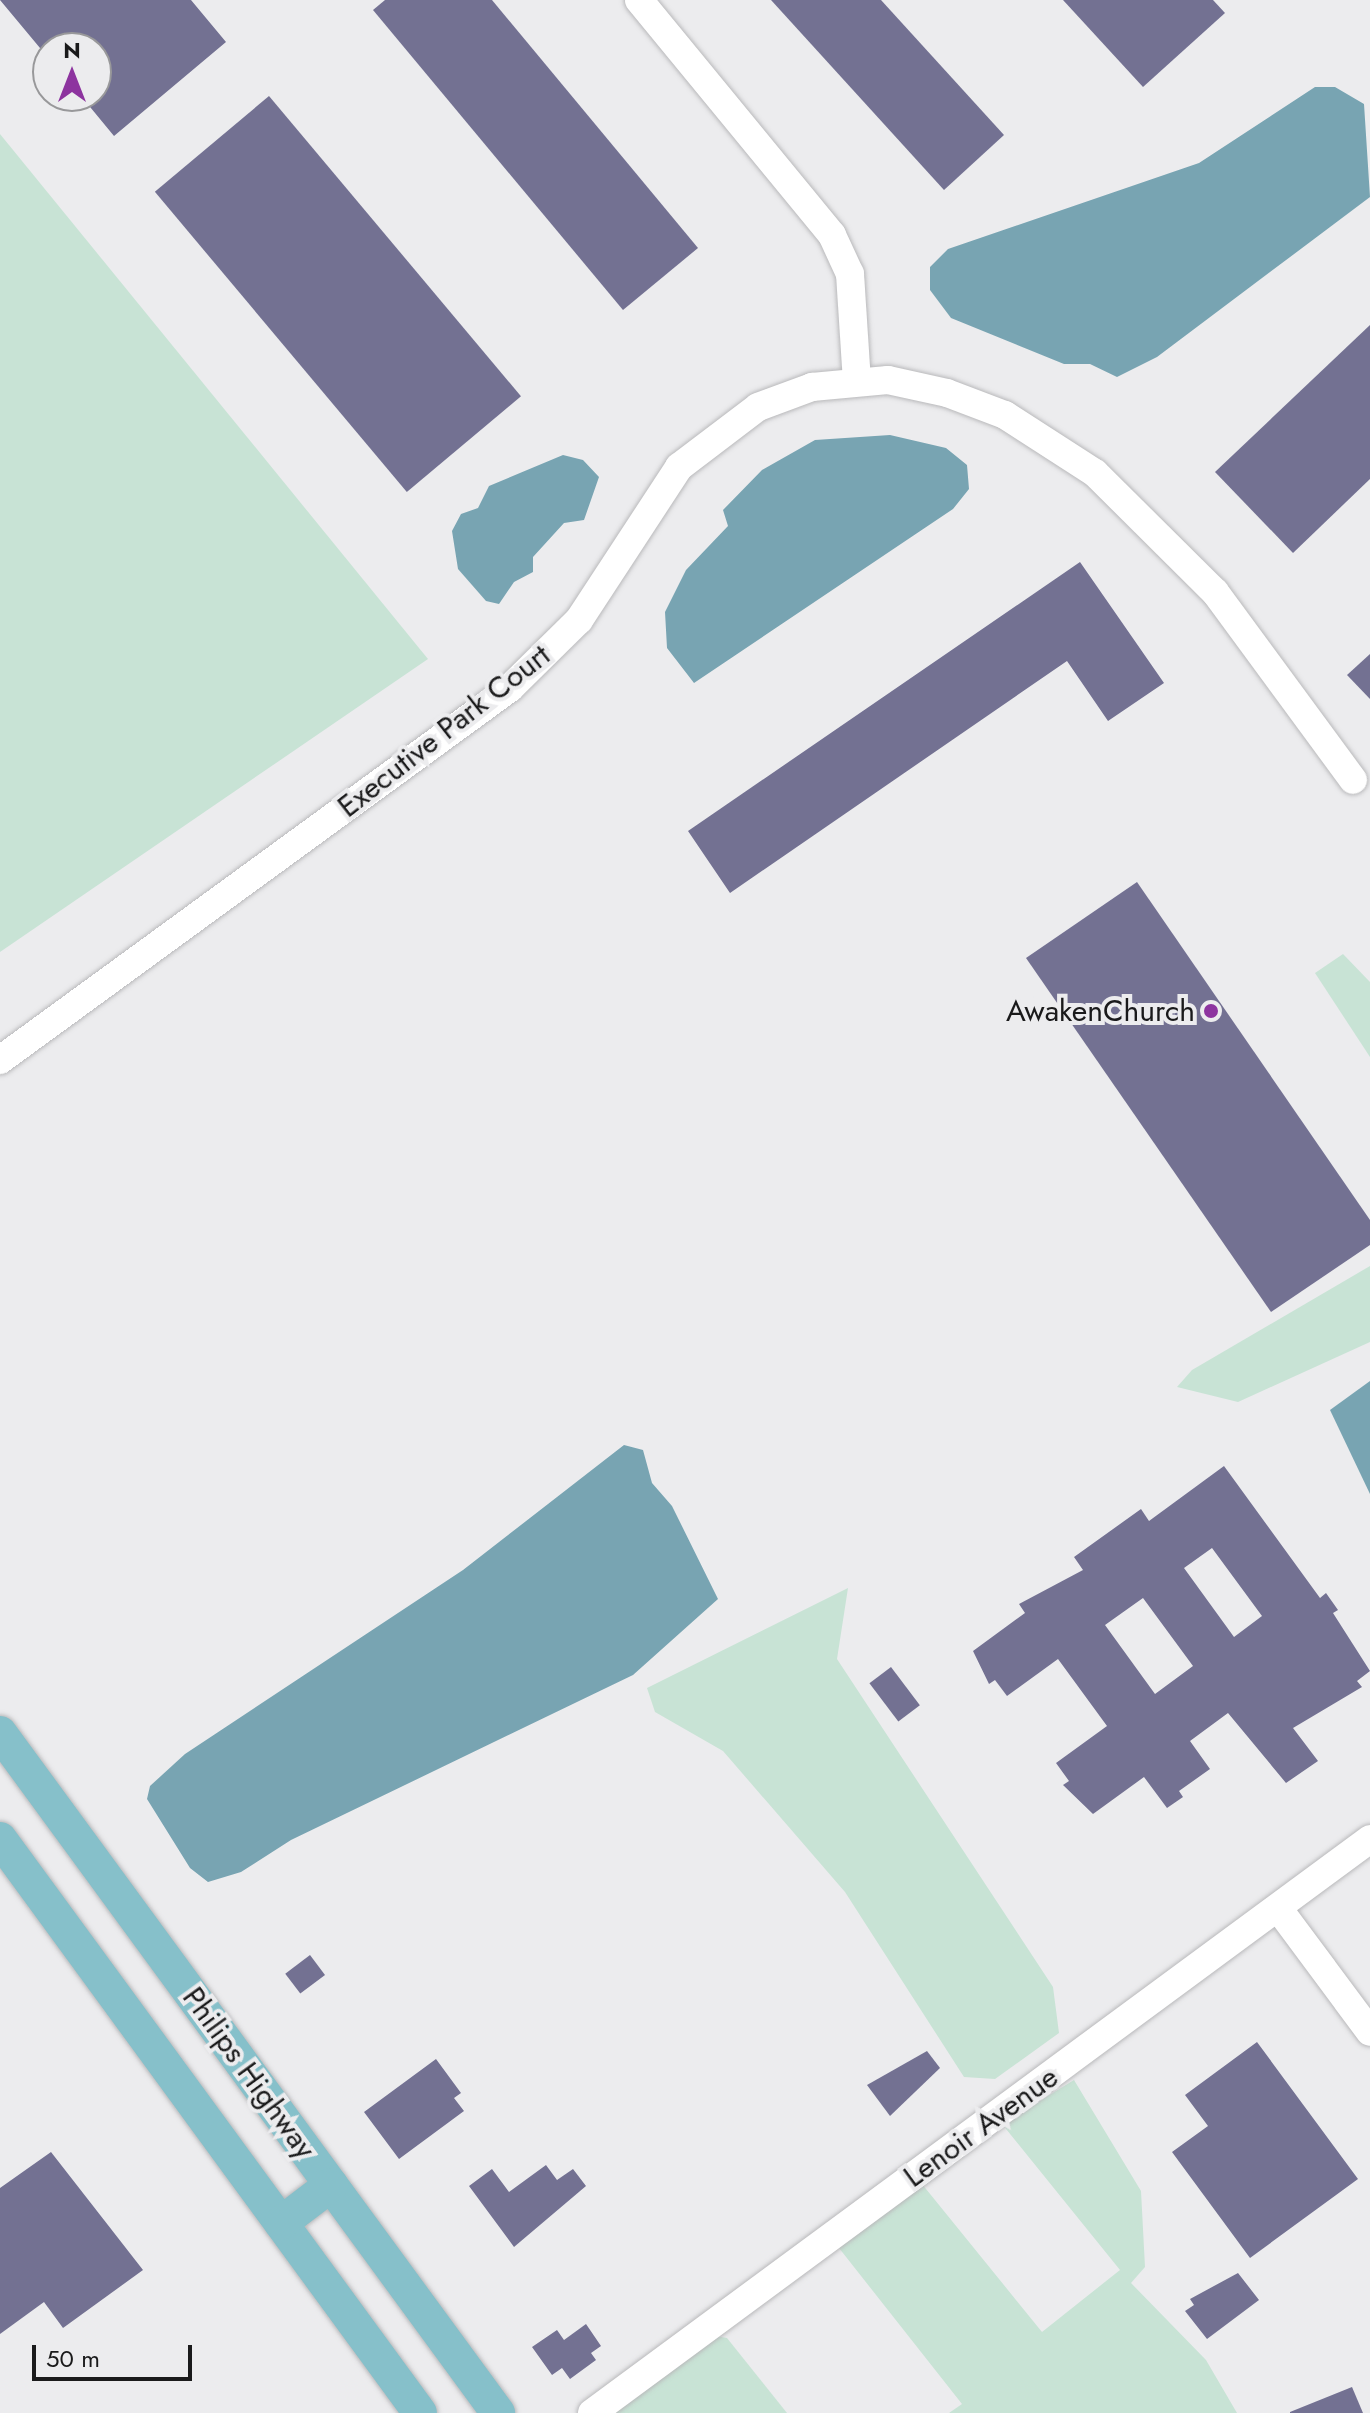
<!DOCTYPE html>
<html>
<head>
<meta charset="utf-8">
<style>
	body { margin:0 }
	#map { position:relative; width:1370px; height:2413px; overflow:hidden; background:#ececee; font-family:Jost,sans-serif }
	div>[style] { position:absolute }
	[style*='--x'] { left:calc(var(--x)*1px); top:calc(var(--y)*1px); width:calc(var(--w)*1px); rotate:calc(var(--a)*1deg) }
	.green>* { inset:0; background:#c8e3d5 }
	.water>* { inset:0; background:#78a4b2 }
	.building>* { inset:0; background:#737192; transform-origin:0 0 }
	.roads { filter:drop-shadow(0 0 2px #b9b9bb) drop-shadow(0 0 2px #b9b9bb) }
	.minor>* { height:28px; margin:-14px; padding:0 14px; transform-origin:14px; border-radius:14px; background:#fff }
	.major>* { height:34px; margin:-17px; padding:0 17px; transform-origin:17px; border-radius:17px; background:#86c0ca }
	.dots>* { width:22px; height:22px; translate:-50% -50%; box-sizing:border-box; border:4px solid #ececee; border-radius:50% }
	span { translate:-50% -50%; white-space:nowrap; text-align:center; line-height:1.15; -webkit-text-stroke:8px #ececee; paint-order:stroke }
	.street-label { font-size:30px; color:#1a1a1b }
	.poi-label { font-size:30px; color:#1a1a1b }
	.right { translate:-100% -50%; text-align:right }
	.north { position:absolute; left:32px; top:32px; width:80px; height:80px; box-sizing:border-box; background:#ececee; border:2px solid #98989a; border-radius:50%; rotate:0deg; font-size:22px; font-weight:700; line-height:32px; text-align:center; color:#1a1a1b }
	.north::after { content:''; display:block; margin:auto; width:28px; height:36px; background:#8d349f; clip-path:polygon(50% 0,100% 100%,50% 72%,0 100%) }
	.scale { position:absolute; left:32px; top:2345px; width:160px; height:36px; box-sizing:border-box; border:4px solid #1a1a1b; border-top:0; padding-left:10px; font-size:24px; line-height:28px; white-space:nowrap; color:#1a1a1b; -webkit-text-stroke:6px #ececee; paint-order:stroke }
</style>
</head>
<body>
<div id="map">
	<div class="green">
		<i style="clip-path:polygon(0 134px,428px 659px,0 952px)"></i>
		<i style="clip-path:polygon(1343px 954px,1370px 982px,1370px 1057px,1315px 973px)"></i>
		<i style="clip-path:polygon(1370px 1266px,1370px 1342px,1238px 1402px,1177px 1387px,1192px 1370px)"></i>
		<i style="clip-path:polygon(848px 1588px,837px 1659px,1053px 1987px,1059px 2033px,995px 2079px,964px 2077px,845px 1892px,723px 1751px,655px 1712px,647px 1688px)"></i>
		<i style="clip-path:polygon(1074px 2080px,1141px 2191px,1145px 2267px,1131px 2283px,1206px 2360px,1237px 2413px,949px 2413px,962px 2404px,839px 2248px,922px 2184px,1042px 2332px,1120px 2270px,1002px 2124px)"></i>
		<i style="clip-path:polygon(716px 2336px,727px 2338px,787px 2413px,609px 2413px)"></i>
	</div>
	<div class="water">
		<i style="clip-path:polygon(1315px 87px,1335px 87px,1364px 104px,1370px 197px,1157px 357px,1117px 377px,1090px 364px,1064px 364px,951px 318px,930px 290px,930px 267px,948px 249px,1199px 163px)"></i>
		<i style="clip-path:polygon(890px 435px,946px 448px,967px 465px,969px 489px,953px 509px,694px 683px,667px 648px,665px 612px,686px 570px,728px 526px,723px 510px,762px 470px,815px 440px)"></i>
		<i style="clip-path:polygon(563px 455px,583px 460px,599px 477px,584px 520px,564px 523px,533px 557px,533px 572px,514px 582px,499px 604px,486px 601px,458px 569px,452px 531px,461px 514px,478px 508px,489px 486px)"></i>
		<i style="clip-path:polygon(1370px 1381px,1370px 1494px,1330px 1410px)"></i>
		<i style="clip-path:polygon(624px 1445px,643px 1450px,652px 1483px,672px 1506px,718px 1599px,633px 1675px,291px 1840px,241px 1872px,208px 1882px,190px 1868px,147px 1799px,150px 1786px,185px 1754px,463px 1570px)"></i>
	</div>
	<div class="building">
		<i style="clip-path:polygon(0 0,191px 0,226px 42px,114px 136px,81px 96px,96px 96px,96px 48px,40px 48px)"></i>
		<i style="clip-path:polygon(385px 0,492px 0,698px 248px,623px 310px,373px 10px)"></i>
		<i style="clip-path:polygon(771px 0,881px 0,1004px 135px,944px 190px)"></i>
		<i style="clip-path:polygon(1063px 0,1213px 0,1225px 13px,1143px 87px)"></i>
		<i style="left:269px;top:96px;width:392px;height:149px;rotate:50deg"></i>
		<i style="clip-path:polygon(1370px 325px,1370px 479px,1293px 553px,1215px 472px)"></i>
		<i style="clip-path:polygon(1080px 562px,1164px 683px,1108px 721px,1067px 661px,730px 893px,688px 831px)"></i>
		<i style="clip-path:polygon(1370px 654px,1370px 699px,1347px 675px)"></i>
		<i style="clip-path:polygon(1137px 882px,1370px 1220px,1370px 1245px,1271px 1312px,1026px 958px)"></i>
		<i style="clip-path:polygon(evenodd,1224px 1466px,1320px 1598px,1326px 1593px,1338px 1610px,1333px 1613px,1370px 1671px,1357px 1681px,1362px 1687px,1293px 1728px,1318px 1761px,1286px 1783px,1228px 1713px,1190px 1741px,1210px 1769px,1179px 1791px,1183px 1797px,1167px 1808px,1144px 1777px,1093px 1814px,1063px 1785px,1069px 1781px,1056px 1763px,1107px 1726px,1058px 1659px,1007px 1696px,995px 1680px,989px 1684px,973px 1651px,1025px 1613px,1019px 1604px,1083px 1570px,1074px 1557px,1141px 1509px,1149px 1521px,1224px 1466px,1212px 1548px,1262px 1616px,1234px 1637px,1184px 1568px,1212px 1548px,1224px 1466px,1143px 1598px,1193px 1666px,1155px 1694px,1105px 1625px,1143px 1598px)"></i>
		<i style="left:891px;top:1667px;width:48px;height:27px;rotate:53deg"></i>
		<i style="left:310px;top:1955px;width:25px;height:31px;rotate:53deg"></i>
		<i style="clip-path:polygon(1257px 2042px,1358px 2179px,1250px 2258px,1172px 2152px,1208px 2126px,1185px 2095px)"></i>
		<i style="clip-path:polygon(927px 2051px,940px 2068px,890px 2116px,867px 2085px)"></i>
		<i style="clip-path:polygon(436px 2059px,461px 2093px,454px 2098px,464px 2111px,399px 2159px,364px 2112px)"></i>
		<i style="clip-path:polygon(51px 2152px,143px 2270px,63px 2328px,44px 2302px,0 2334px,0 2188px)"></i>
		<i style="clip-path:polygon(546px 2165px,557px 2180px,573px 2169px,586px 2186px,514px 2247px,469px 2186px,492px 2169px,509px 2192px)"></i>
		<i style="clip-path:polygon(1238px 2273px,1259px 2300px,1207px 2339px,1185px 2311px,1194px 2305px,1190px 2299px)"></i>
		<i style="clip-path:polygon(586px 2324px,601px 2346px,591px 2353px,596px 2360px,570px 2379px,562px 2368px,552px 2375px,532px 2347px,557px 2330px,564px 2340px)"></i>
		<i style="clip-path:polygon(1352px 2387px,1363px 2413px,1290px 2413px,1290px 2412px)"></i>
	</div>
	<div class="roads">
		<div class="minor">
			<i style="--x:639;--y:0;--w:304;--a:50.6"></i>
			<i style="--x:832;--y:235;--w:43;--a:65.2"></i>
			<i style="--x:850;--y:274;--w:107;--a:86.3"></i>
			<i style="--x:0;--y:1060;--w:631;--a:-36.11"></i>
			<i style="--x:510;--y:688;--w:97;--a:-44.6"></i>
			<i style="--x:579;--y:620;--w:183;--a:-56.8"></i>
			<i style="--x:679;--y:467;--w:99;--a:-37.2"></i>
			<i style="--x:758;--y:407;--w:58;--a:-20.3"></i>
			<i style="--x:812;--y:387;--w:76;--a:-5.3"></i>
			<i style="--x:888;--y:380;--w:60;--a:12.4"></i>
			<i style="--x:947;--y:393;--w:62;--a:20.8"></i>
			<i style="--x:1005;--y:415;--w:107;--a:32.8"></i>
			<i style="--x:1095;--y:473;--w:169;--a:44.8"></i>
			<i style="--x:1215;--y:592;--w:233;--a:53.7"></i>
			<i style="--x:1278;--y:1908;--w:154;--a:53.4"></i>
			<i style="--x:592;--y:2413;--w:967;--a:-36.42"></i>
		</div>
		<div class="major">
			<i style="--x:0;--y:1733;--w:843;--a:53.78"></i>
			<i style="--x:0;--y:1839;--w:711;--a:53.81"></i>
			<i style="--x:281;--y:2223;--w:63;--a:-37.2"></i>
		</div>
	</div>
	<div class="dots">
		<i style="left:1211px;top:1011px;background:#8d349f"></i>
	</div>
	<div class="street-label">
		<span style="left:444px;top:731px;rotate:-38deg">Executive Park Court</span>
		<span style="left:249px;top:2073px;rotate:54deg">Philips Highway</span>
		<span style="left:981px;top:2127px;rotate:-36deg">Lenoir Avenue</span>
	</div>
	<div class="poi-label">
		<span class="right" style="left:1195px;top:1011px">AwakenChurch</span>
	</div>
	<div class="north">N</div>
	<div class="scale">50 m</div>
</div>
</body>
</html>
